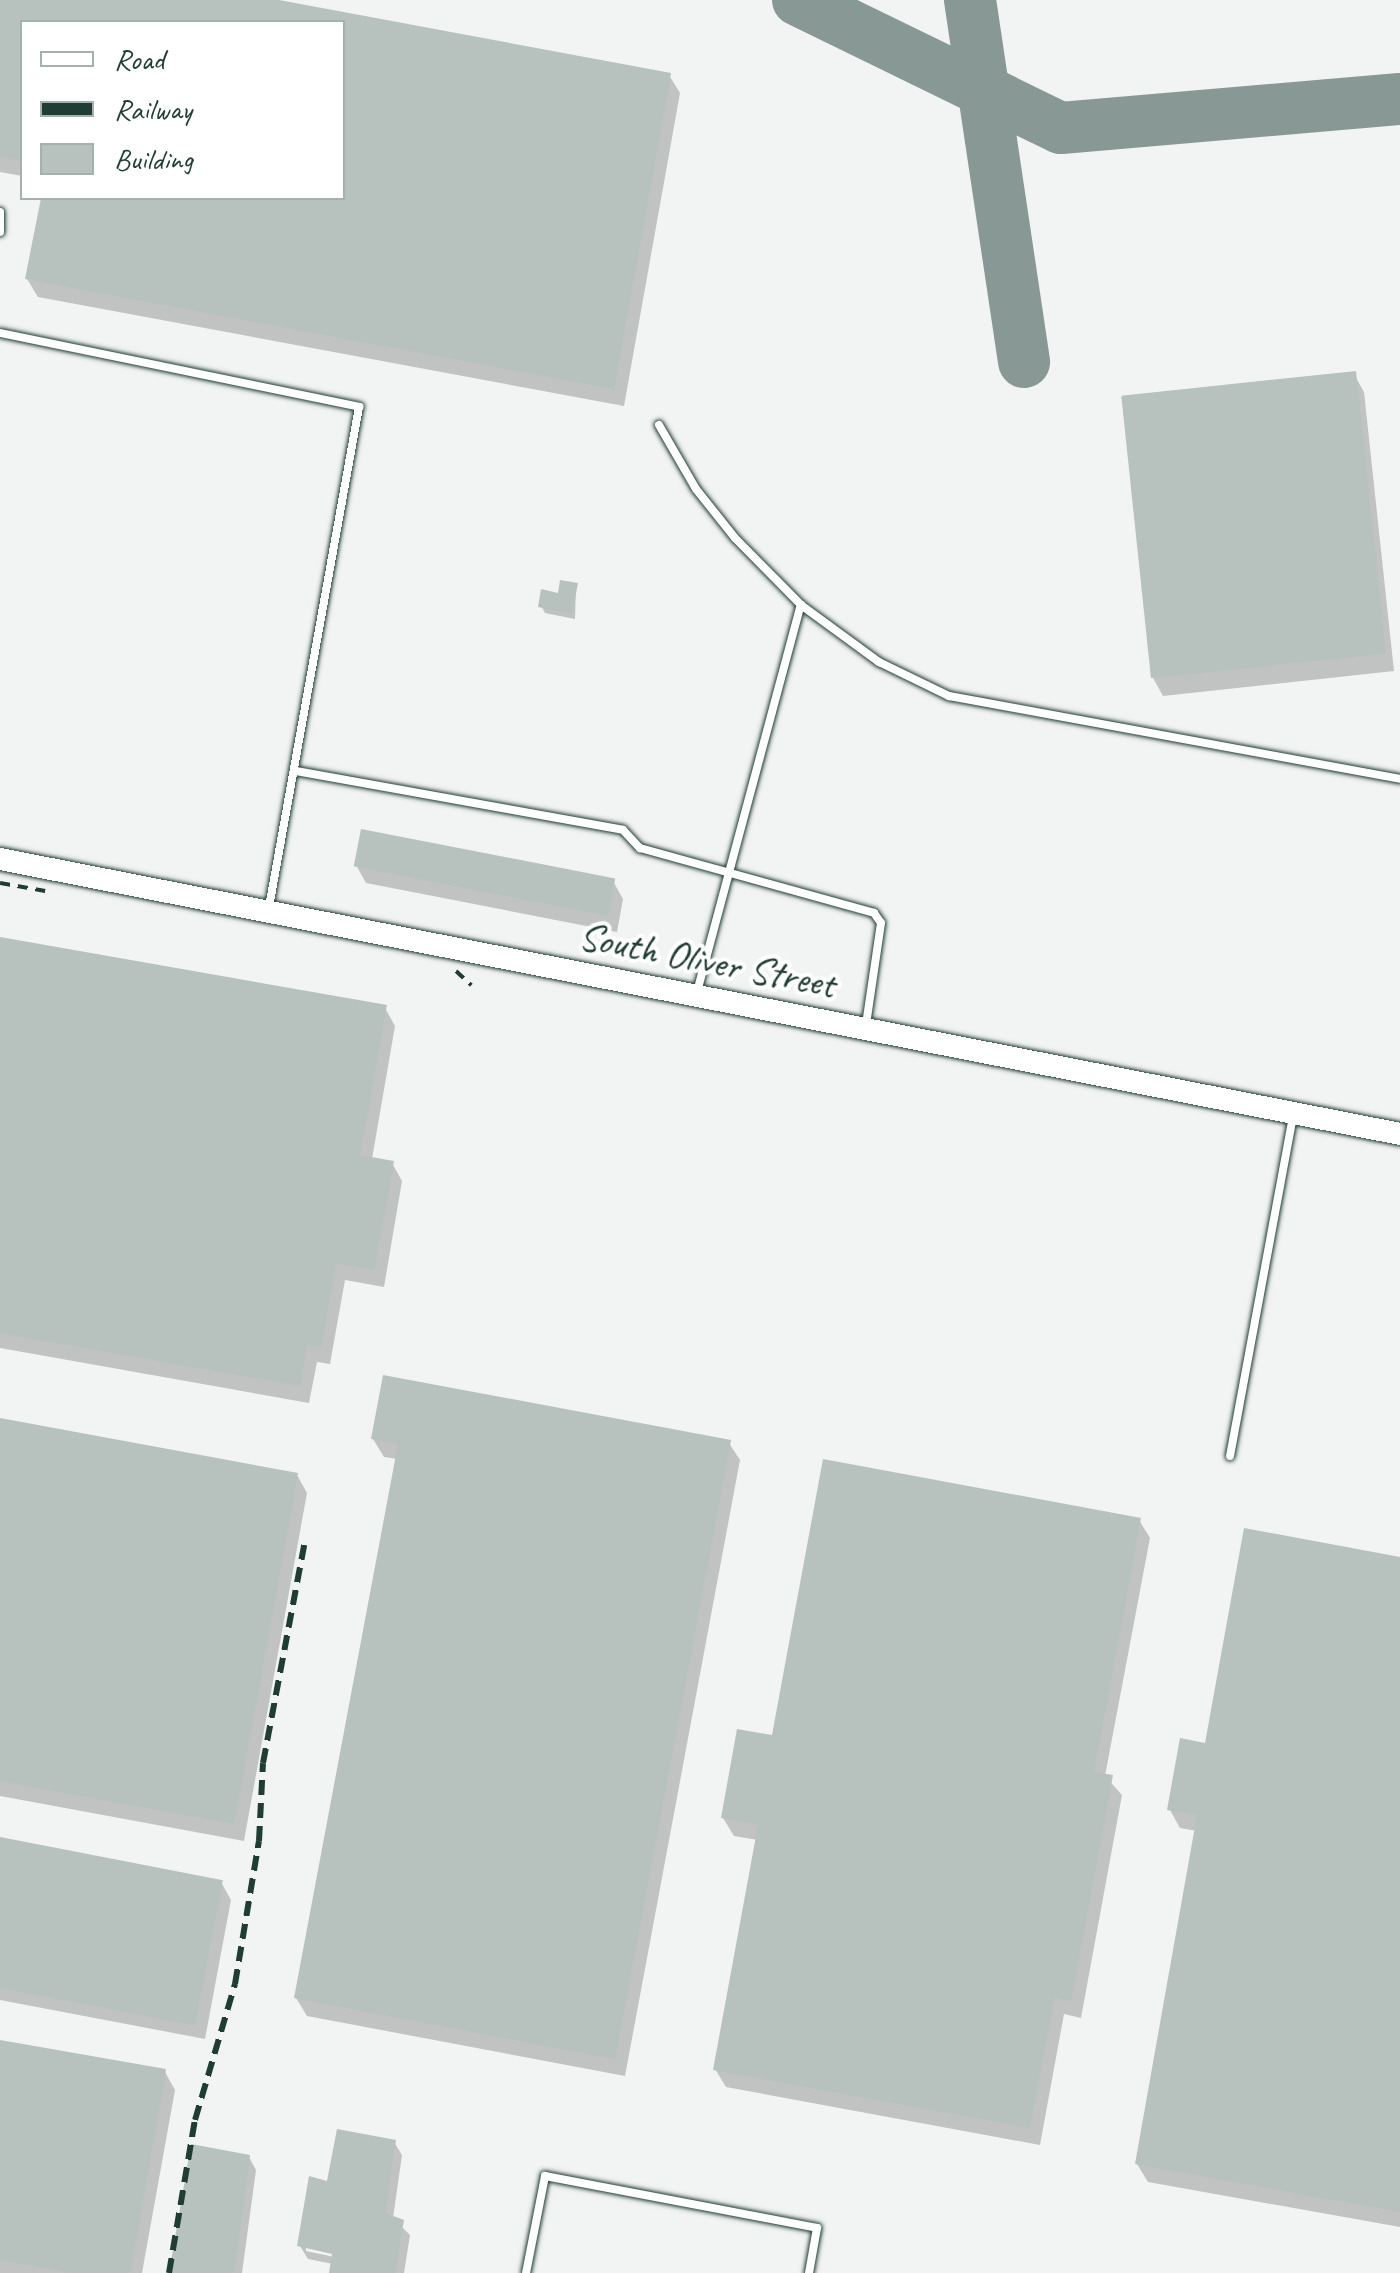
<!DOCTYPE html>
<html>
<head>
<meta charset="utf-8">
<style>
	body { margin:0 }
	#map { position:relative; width:1400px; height:2273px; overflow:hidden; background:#f2f3f3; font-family:Caveat,sans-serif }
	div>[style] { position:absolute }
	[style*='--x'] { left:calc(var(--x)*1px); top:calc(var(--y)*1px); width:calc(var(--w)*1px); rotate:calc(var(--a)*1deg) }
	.shadow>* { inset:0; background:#0003 }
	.taxiway>* { height:52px; margin:-26px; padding:0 26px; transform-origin:26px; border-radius:26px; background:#889894 }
	.building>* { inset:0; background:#b7c1bd; transform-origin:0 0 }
	.path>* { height:4px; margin-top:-2px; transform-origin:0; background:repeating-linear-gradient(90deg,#1f3d34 0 10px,transparent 0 18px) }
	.roads { filter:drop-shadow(0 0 2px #1f3d34) drop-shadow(0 0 2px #1f3d34) }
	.lane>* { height:8px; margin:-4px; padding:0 4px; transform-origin:4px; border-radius:4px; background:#fff }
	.secondary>* { height:22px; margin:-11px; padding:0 11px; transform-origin:11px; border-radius:11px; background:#fff }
	.rail>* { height:6px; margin-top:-3px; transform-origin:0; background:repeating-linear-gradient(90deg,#1f3d34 0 15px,transparent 0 23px) }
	span { translate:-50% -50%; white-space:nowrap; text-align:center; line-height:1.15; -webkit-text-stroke:8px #fff; paint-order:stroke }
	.street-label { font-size:40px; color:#1f3d34 }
	.legend { position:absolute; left:20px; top:20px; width:325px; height:180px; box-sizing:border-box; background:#fff; border:2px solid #a5b1ae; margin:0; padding:12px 18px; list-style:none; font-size:30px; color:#1f3d34 }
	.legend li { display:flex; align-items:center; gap:20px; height:50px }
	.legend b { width:50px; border:2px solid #a5b1ae }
</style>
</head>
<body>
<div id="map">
	<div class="shadow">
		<i style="clip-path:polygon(0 0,270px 0,669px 75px,680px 93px,624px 406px,38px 297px,27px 279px,44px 198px,342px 198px,342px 22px,22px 22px,22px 176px,0 172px)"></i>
		<i style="clip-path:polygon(1354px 374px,1364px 392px,1394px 671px,1163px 696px,1153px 678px)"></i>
		<i style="clip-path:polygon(576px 586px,575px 619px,545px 613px,541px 606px)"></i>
		<i style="clip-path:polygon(356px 865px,613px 881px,623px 899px,617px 932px,366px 883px)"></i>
		<i style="clip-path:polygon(0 940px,385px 1008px,395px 1026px,372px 1159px,392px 1163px,402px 1181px,384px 1287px,345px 1280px,330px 1364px,317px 1362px,309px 1403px,0 1348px)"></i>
		<i style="clip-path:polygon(0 1421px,297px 1475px,307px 1493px,244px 1841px,0 1796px)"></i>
		<i style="clip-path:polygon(373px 1439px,729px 1443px,740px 1460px,625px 2076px,307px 2016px,296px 1998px,398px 1459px,384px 1457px)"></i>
		<i style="clip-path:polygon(1139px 1520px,1150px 1538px,1105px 1776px,1122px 1795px,1081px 2018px,1064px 2014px,1040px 2145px,726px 2087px,715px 2069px,758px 1840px,734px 1836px,723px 1818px,774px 1738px)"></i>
		<i style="clip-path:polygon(1400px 1559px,1400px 2227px,1148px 2182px,1137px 2164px,1197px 1831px,1180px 1828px,1170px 1810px,1207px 1746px)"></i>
		<i style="clip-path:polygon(0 1840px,221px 1882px,231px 1900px,205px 2039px,0 2000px)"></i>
		<i style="clip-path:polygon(0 2042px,165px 2072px,175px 2090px,142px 2273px,0 2273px)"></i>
		<i style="clip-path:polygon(evenodd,394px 2142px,402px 2155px,393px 2218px,410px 2235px,404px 2273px,332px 2273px,333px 2264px,308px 2259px,300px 2246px,328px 2184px,394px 2142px,306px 2246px,345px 2254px,344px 2259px,306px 2251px,306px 2246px)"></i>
		<i style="clip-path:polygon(249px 2157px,256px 2170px,242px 2273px,172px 2273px)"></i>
	</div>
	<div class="taxiway">
		<i style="--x:798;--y:0;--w:292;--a:26"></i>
		<i style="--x:1061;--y:128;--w:340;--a:-4.9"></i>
		<i style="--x:970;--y:0;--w:366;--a:81.5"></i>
	</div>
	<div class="building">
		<i style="clip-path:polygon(0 0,279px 0,671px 73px,614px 389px,25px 279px,41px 198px,342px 198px,342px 22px,22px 22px,22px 161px,0 157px)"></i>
		<i style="left:1356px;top:371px;width:284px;height:236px;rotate:84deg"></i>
		<i style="clip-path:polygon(560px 580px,578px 583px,572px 614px,538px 607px,541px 589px,558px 593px)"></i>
		<i style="left:361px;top:829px;width:259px;height:38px;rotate:11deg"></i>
		<i style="clip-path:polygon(0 937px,387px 1005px,360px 1155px,394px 1161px,374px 1270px,336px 1263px,321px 1347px,307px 1345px,300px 1386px,0 1333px)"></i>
		<i style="clip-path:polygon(383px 1375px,731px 1440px,615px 2059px,294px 1998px,398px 1444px,371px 1439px)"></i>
		<i style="clip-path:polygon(0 1418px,298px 1473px,234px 1824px,0 1781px)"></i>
		<i style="clip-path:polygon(823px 1459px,1141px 1518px,1094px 1772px,1113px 1775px,1071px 2001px,1054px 1998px,1030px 2128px,713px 2070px,758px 1825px,721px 1818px,737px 1729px,772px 1735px)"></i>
		<i style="clip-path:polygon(1244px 1528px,1400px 1557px,1400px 2212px,1135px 2164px,1197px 1815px,1167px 1810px,1180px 1738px,1205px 1743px)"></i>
		<i style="left:0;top:1837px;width:227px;height:148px;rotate:11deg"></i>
		<i style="clip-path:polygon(0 2040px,166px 2069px,130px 2273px,71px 2273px,0 2260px)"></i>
		<i style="clip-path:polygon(337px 2129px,396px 2140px,385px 2213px,404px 2220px,395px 2273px,329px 2273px,332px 2254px,297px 2246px,309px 2176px,327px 2181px)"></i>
		<i style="clip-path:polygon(191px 2144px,250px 2155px,234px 2273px,169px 2273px)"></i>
	</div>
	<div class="path">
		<i style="--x:0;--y:883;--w:46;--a:10.1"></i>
		<i style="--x:456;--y:971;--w:21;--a:43"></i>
	</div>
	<div class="roads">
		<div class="lane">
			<i style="--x:0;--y:212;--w:20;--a:90"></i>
			<i style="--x:0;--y:333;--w:367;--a:11.6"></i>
			<i style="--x:359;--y:407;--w:508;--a:100.2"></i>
			<i style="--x:659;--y:425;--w:74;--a:60"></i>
			<i style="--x:696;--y:489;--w:63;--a:51.5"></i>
			<i style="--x:735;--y:538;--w:94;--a:45.4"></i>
			<i style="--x:801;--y:605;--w:97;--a:36.2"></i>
			<i style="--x:879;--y:662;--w:78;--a:25.9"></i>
			<i style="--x:949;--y:696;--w:459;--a:10.4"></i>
			<i style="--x:296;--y:771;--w:332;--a:10.2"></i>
			<i style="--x:623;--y:830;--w:25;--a:47"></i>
			<i style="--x:640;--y:848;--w:243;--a:15.5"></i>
			<i style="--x:874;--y:913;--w:12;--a:55"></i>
			<i style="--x:881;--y:923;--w:102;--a:98.4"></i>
			<i style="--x:697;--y:992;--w:401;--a:-75"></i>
			<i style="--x:1230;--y:1456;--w:346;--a:-79.5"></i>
			<i style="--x:526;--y:2273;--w:99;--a:-78.9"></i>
			<i style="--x:545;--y:2176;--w:277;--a:10.8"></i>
			<i style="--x:817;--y:2228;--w:46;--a:100.1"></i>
		</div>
		<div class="secondary">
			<i style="--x:0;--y:859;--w:1427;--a:11.11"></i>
		</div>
	</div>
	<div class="rail">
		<i style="--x:169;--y:2273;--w:155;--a:-80.4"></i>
		<i style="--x:195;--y:2120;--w:142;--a:-73.6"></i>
		<i style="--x:235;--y:1984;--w:145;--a:-80.5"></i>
		<i style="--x:259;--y:1841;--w:78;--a:-87.1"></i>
		<i style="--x:263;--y:1763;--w:222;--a:-79.3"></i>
	</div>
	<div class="street-label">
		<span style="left:707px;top:960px;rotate:11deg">South Oliver Street</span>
	</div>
	<ul class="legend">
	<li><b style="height:12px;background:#fff"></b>Road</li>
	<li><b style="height:12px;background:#1f3d34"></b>Railway</li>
	<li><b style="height:28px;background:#b7c1bd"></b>Building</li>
	</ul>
</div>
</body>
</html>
